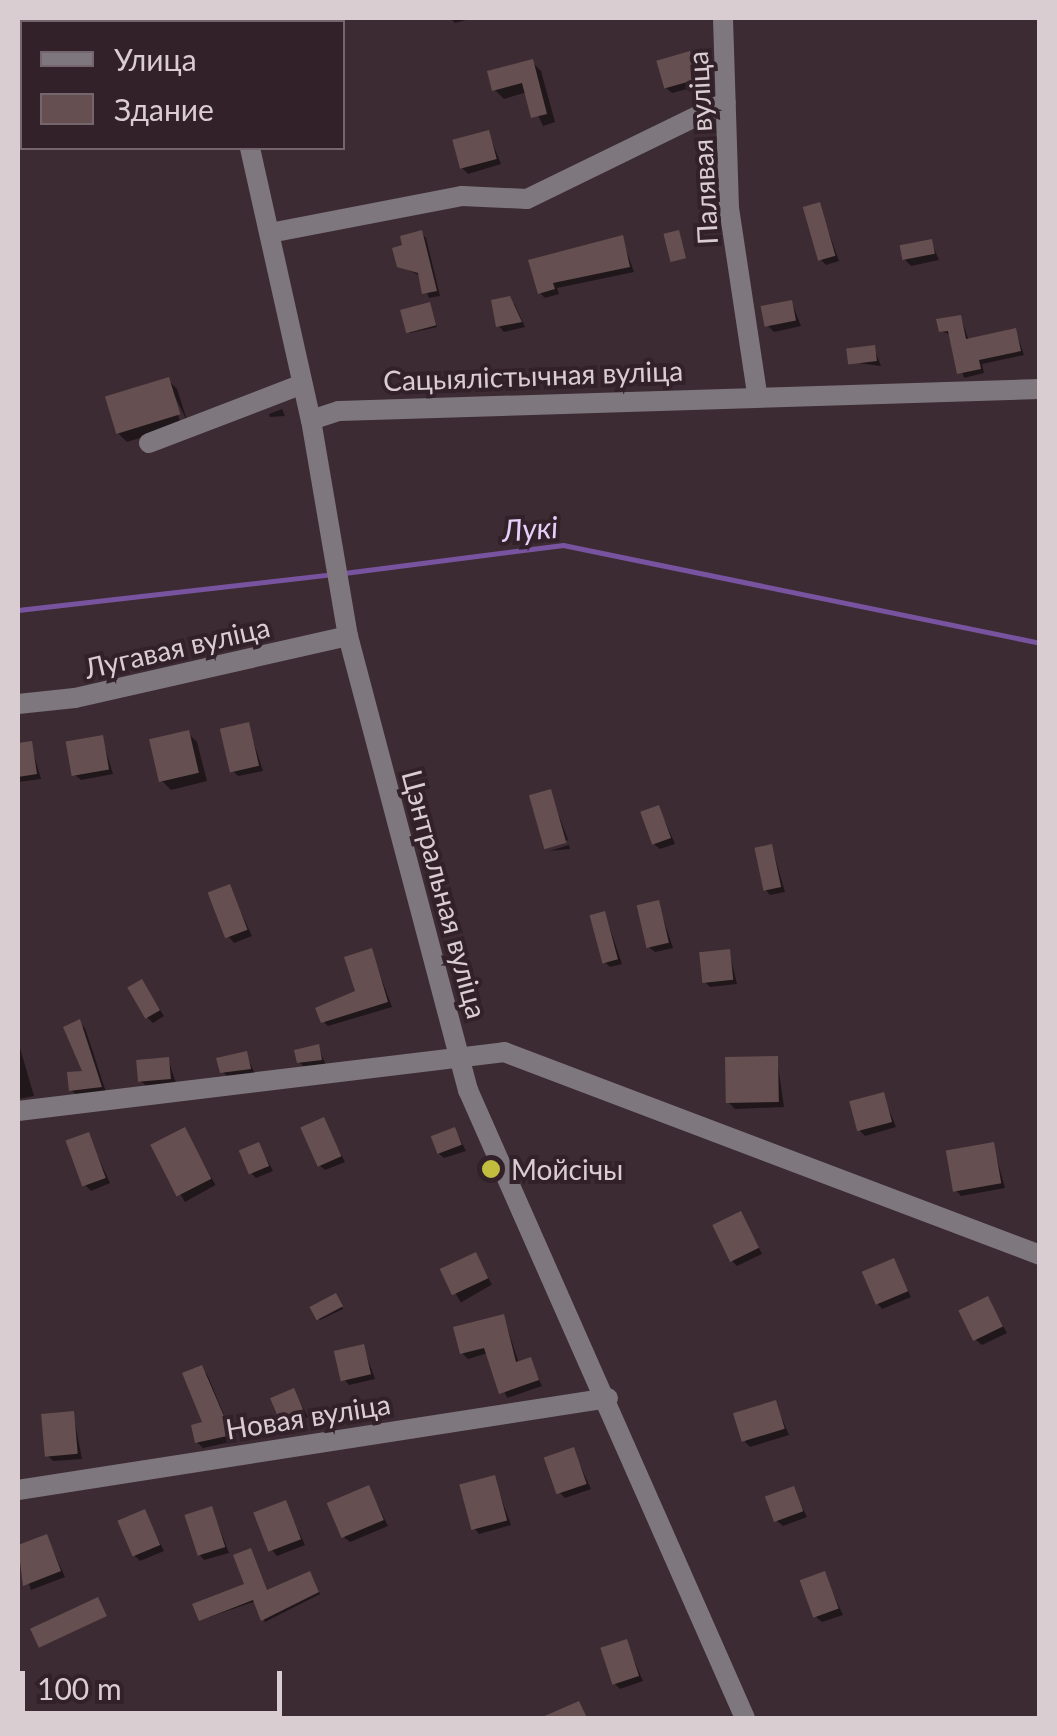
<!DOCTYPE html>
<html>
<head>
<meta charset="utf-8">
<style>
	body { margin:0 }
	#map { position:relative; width:1057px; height:1736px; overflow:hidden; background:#3d2b33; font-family:Lato,sans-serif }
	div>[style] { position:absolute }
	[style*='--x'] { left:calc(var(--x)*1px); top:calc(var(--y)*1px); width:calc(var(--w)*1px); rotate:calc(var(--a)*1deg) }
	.shadow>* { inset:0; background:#0007; transform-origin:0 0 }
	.stream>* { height:5px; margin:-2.5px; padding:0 2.5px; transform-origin:2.5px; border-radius:2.5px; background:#7854a0 }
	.building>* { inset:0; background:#654f50; transform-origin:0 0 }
	.minor>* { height:20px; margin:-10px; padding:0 10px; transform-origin:10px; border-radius:10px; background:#7f777e }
	.dots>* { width:28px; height:28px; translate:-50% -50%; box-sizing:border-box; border:5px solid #322129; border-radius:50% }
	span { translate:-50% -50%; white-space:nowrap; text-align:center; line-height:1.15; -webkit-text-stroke:8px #322129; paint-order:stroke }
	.street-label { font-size:28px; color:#d9cdd2 }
	.poi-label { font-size:28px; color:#d9cdd2 }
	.left { translate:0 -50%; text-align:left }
	.water-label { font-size:30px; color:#e3d1fb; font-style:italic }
	.frame { position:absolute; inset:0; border:20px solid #d9cdd2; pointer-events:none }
	.legend { position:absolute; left:20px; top:20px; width:325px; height:130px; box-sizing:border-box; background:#322129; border:2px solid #75666d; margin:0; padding:12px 18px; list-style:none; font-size:30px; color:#d9cdd2 }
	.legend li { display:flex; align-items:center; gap:20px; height:50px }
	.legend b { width:50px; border:2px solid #75666d }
	.scale { position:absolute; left:20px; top:1671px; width:262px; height:45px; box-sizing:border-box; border:5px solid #d9cdd2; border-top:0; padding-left:12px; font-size:30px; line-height:35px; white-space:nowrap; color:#d9cdd2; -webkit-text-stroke:8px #322129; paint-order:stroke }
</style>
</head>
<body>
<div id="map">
	<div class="shadow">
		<i style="left:37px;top:18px;width:69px;height:4px"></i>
		<i style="clip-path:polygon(450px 18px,465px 18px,466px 20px,455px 23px)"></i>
		<i style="clip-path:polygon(689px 54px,702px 85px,672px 93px,666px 88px)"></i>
		<i style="clip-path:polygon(532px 62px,541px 71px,555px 122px,543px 126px,527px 92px,504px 99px,495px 90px)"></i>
		<i style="clip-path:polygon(488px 132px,501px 164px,468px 174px,462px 168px)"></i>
		<i style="clip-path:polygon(819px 205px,839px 261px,826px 265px,821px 260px)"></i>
		<i style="clip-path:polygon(421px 233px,426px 238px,440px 296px,429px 298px,421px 276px,399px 266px,405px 247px)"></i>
		<i style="clip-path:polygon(622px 238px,634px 272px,557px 288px,559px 294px,545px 298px,540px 293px,531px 261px)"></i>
		<i style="clip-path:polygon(931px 242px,939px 260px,911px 266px,905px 260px)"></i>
		<i style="clip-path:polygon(509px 299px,515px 305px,525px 327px,504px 332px,499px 326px)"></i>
		<i style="clip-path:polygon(792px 303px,801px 326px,774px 332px,768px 326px)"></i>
		<i style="clip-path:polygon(430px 305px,437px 327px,410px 333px,408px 331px)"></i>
		<i style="clip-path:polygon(961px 318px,969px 341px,1016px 331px,1024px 355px,982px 364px,984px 373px,964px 378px,951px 335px,941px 331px)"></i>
		<i style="clip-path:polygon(874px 348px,881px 366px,850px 362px)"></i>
		<i style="clip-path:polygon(168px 380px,177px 389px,188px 423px,170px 387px,181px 425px,127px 442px,118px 433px)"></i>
		<i style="clip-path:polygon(282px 409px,285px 416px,270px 417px,269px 414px)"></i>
		<i style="clip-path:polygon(248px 725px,263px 771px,238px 776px,233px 771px)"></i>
		<i style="clip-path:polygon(188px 733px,197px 742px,207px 781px,171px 790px,162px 781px)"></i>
		<i style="clip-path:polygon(102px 738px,113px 774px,81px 780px,75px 775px)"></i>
		<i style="clip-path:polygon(31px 744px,41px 779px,18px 782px,18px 746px)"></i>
		<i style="clip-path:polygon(550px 792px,568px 840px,547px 847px)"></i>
		<i style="clip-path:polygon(659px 808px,675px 844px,660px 849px,654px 844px)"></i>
		<i style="clip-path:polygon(569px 845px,570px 849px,549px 851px)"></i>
		<i style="clip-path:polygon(772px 847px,785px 892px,770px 895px,765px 889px)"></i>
		<i style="clip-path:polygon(229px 887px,252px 936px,234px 943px,229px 937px)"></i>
		<i style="clip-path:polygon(658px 903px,673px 948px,655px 952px,649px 947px)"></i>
		<i style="clip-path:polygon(605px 914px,622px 964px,610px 967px,604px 961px)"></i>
		<i style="clip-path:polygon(371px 951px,392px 1007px,328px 1026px,323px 1021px,358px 993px)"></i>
		<i style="clip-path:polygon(729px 951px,737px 984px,710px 987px,704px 981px)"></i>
		<i style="clip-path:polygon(142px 982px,164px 1016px,153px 1023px,147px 1017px)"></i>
		<i style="clip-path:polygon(79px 1022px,85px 1028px,106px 1092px,77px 1095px,71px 1090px,86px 1073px)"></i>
		<i style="clip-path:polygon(18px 1041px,34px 1096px,18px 1099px)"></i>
		<i style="clip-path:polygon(318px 1047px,326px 1065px,305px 1068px,299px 1062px)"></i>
		<i style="clip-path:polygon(246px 1054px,255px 1074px,228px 1077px,222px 1071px)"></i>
		<i style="clip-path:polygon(168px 1059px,176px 1083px,147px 1087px,141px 1081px)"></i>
		<i style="clip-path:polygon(777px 1059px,784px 1107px,735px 1109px,729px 1103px)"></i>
		<i style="clip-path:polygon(883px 1095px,896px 1127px,865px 1136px,860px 1131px)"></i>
		<i style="clip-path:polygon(323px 1120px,345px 1162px,325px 1170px,319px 1165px)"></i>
		<i style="clip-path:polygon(455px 1129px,466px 1151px,444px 1158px,438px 1153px)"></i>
		<i style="left:185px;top:1130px;width:63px;height:35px;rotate:61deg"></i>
		<i style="clip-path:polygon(88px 1135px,110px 1183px,91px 1191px,85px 1185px)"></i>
		<i style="clip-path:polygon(259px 1145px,273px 1171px,256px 1178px,251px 1173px)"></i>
		<i style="clip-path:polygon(993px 1145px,1005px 1188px,961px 1196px,956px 1190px)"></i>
		<i style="clip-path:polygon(741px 1214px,762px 1254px,737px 1266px,731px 1260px)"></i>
		<i style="left:475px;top:1255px;width:34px;height:36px;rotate:60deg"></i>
		<i style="clip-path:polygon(893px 1261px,911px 1297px,882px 1309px,877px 1303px)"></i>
		<i style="clip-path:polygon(338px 1298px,343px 1309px,320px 1320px,318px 1318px)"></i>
		<i style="clip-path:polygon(988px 1299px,1007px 1333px,982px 1345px,976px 1340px)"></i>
		<i style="clip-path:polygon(504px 1317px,519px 1364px,530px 1360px,542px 1386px,507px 1398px,488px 1353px,468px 1359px,462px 1353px)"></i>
		<i style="clip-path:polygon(363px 1346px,375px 1379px,349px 1385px,344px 1379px)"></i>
		<i style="clip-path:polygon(201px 1368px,207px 1374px,235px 1441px,203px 1448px,197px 1442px,205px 1424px)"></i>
		<i style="clip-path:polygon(294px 1391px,308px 1417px,288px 1426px,282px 1420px)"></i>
		<i style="clip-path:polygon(775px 1403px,789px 1435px,750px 1447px,745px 1442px)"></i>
		<i style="clip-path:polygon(73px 1413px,82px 1459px,53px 1461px,47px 1455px)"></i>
		<i style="clip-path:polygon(573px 1450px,591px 1489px,565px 1498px,560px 1493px)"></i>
		<i style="clip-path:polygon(494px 1478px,511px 1525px,479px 1534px,474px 1528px)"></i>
		<i style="clip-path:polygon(369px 1488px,388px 1526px,350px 1542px,344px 1537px)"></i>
		<i style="clip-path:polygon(793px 1489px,807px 1517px,783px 1526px,777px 1521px)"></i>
		<i style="clip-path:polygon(285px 1503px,305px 1545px,277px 1556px,272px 1550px)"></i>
		<i style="clip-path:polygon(212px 1509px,229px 1553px,204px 1560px,199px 1554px)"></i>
		<i style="clip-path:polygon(144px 1512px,164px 1551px,140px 1561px,135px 1556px)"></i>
		<i style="clip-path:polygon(47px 1537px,65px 1577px,31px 1590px,18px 1548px)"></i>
		<i style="clip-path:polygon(824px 1574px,843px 1615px,822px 1622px,816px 1617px)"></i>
		<i style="clip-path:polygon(312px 1576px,320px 1594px,265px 1622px,256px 1601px,201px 1620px)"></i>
		<i style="clip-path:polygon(626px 1642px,643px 1681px,620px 1689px,614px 1683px)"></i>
	</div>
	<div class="stream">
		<i style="--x:344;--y:573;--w:221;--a:-7.3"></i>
		<i style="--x:563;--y:545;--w:487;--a:11.6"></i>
		<i style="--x:18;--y:610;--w:317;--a:-6.5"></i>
	</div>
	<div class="building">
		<i style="left:690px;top:51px;width:29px;height:35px;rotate:74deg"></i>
		<i style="clip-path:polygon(533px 59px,547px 114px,531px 118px,522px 83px,492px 91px,487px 71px)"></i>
		<i style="left:489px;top:130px;width:30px;height:38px;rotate:75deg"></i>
		<i style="left:820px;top:202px;width:56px;height:18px;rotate:74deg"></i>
		<i style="clip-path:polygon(422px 230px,437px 291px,422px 294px,418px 273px,397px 267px,392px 248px,402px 245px,400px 236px)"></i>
		<i style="left:679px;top:230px;width:29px;height:16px;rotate:76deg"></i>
		<i style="clip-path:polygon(623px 235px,630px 267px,553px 283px,555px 289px,538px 294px,528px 260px)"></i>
		<i style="left:932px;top:239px;width:15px;height:33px;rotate:79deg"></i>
		<i style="clip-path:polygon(510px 296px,522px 322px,496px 327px,491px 300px)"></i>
		<i style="left:792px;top:300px;width:21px;height:32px;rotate:79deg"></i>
		<i style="left:430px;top:302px;width:24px;height:31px;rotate:75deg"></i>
		<i style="clip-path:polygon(961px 315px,966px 339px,1016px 328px,1021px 351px,979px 360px,981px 369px,957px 374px,948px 331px,939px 332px,936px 319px)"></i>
		<i style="left:875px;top:345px;width:16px;height:29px;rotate:83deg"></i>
		<i style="left:169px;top:377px;width:39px;height:67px;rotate:73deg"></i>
		<i style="left:249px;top:722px;width:45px;height:30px;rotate:77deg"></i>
		<i style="left:189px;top:730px;width:44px;height:41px;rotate:77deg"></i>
		<i style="left:103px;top:735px;width:35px;height:38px;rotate:80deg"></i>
		<i style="clip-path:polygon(32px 741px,37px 774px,18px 777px,18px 743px)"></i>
		<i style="left:551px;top:789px;width:56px;height:23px;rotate:74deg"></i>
		<i style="left:659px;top:805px;width:35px;height:20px;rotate:70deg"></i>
		<i style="left:772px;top:844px;width:44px;height:18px;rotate:78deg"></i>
		<i style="left:230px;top:884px;width:49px;height:24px;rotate:69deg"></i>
		<i style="left:659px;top:900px;width:44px;height:23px;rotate:77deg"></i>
		<i style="left:605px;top:911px;width:50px;height:16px;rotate:75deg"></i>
		<i style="clip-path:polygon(372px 948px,388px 1002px,321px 1023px,315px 1008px,355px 991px,344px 957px)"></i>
		<i style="left:730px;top:949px;width:31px;height:31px;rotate:84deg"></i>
		<i style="left:142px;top:979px;width:36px;height:17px;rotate:60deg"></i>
		<i style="clip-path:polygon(80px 1019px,102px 1087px,69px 1091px,67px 1072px,82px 1071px,63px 1027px)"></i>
		<i style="clip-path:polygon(319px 1044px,322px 1060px,297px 1063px,294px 1050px)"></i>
		<i style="clip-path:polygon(247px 1051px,251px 1069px,220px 1073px,216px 1058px)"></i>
		<i style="left:778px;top:1056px;width:46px;height:53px;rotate:89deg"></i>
		<i style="left:169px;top:1057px;width:22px;height:33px;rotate:85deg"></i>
		<i style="left:884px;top:1092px;width:31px;height:36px;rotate:75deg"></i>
		<i style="left:324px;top:1117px;width:43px;height:26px;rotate:66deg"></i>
		<i style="left:185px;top:1127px;width:58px;height:39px;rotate:63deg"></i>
		<i style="left:455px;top:1127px;width:19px;height:26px;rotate:69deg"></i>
		<i style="left:89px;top:1132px;width:49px;height:25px;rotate:70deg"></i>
		<i style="left:259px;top:1142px;width:26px;height:22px;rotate:67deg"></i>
		<i style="left:994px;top:1142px;width:42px;height:49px;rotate:80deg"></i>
		<i style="left:741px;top:1211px;width:41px;height:32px;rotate:64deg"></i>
		<i style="left:476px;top:1252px;width:29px;height:40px;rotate:65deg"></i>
		<i style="left:894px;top:1258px;width:36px;height:35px;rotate:67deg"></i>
		<i style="left:336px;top:1293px;width:15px;height:30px;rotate:62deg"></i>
		<i style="left:988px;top:1296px;width:34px;height:33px;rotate:64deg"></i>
		<i style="clip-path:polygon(504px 1314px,516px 1362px,531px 1357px,539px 1380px,499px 1394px,484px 1348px,460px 1354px,453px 1327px)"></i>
		<i style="left:364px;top:1344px;width:31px;height:31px;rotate:77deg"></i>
		<i style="clip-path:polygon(202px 1365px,232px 1435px,195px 1443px,191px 1425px,202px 1422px,182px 1373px)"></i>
		<i style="left:294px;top:1388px;width:25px;height:26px;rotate:67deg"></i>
		<i style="left:776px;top:1400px;width:30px;height:45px;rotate:73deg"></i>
		<i style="left:74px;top:1411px;width:43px;height:33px;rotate:85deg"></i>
		<i style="left:574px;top:1447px;width:39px;height:32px;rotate:71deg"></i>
		<i style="left:495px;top:1475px;width:47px;height:37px;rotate:75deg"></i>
		<i style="left:369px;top:1485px;width:38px;height:46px;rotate:67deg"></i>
		<i style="left:794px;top:1486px;width:27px;height:31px;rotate:70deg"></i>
		<i style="left:286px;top:1500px;width:42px;height:35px;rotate:69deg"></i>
		<i style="left:212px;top:1506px;width:43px;height:29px;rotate:72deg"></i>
		<i style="left:145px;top:1509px;width:39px;height:30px;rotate:67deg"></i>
		<i style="clip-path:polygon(47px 1534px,61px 1571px,23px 1586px,18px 1545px)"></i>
		<i style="clip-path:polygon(251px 1548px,267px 1590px,310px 1571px,319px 1592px,261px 1621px,253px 1600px,199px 1621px,192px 1604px,244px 1584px,233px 1555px)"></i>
		<i style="left:825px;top:1571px;width:40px;height:27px;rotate:70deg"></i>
		<i style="left:98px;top:1597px;width:21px;height:75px;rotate:65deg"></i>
		<i style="left:627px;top:1639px;width:39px;height:28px;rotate:72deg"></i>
		<i style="clip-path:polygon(579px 1701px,587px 1718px,540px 1718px)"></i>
	</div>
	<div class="minor">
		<i style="--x:219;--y:18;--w:4;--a:63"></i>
		<i style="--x:723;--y:18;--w:190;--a:88.2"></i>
		<i style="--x:729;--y:208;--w:188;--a:81.4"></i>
		<i style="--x:250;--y:148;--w:279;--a:77.4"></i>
		<i style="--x:311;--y:420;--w:219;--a:80.3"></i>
		<i style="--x:348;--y:636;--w:470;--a:75.2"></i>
		<i style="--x:468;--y:1090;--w:686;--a:66.2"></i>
		<i style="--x:270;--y:233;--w:196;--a:-10.9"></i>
		<i style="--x:462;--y:196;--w:65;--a:2.6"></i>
		<i style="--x:527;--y:199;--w:221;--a:-26"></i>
		<i style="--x:311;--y:420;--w:29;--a:-18"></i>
		<i style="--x:339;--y:411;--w:701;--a:-1.8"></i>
		<i style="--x:149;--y:443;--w:162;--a:-21"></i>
		<i style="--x:18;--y:704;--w:57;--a:-6"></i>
		<i style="--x:75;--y:698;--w:280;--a:-12.8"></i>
		<i style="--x:18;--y:1111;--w:490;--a:-6.9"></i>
		<i style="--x:504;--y:1052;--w:573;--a:20.74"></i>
		<i style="--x:18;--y:1490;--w:597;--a:-8.86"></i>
	</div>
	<div class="dots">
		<i style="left:491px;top:1169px;background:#c2bd3f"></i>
	</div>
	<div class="street-label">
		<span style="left:702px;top:148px;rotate:-93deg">Палявая вуліца</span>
		<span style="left:533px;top:375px;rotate:-2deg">Сацыялістычная вуліца</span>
		<span style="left:177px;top:647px;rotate:-13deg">Лугавая вуліца</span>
		<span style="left:445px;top:894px;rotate:75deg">Цэнтральная вуліца</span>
		<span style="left:308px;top:1416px;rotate:-9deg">Новая вуліца</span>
	</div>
	<div class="poi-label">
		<span class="left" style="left:511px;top:1169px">Мойсічы</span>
	</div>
	<div class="water-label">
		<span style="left:530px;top:528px;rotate:-4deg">Лукі</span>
	</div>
	<div class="frame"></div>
	<ul class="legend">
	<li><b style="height:12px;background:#7f777e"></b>Улица</li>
	<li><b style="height:28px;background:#654f50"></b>Здание</li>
	</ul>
	<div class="scale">100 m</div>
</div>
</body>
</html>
